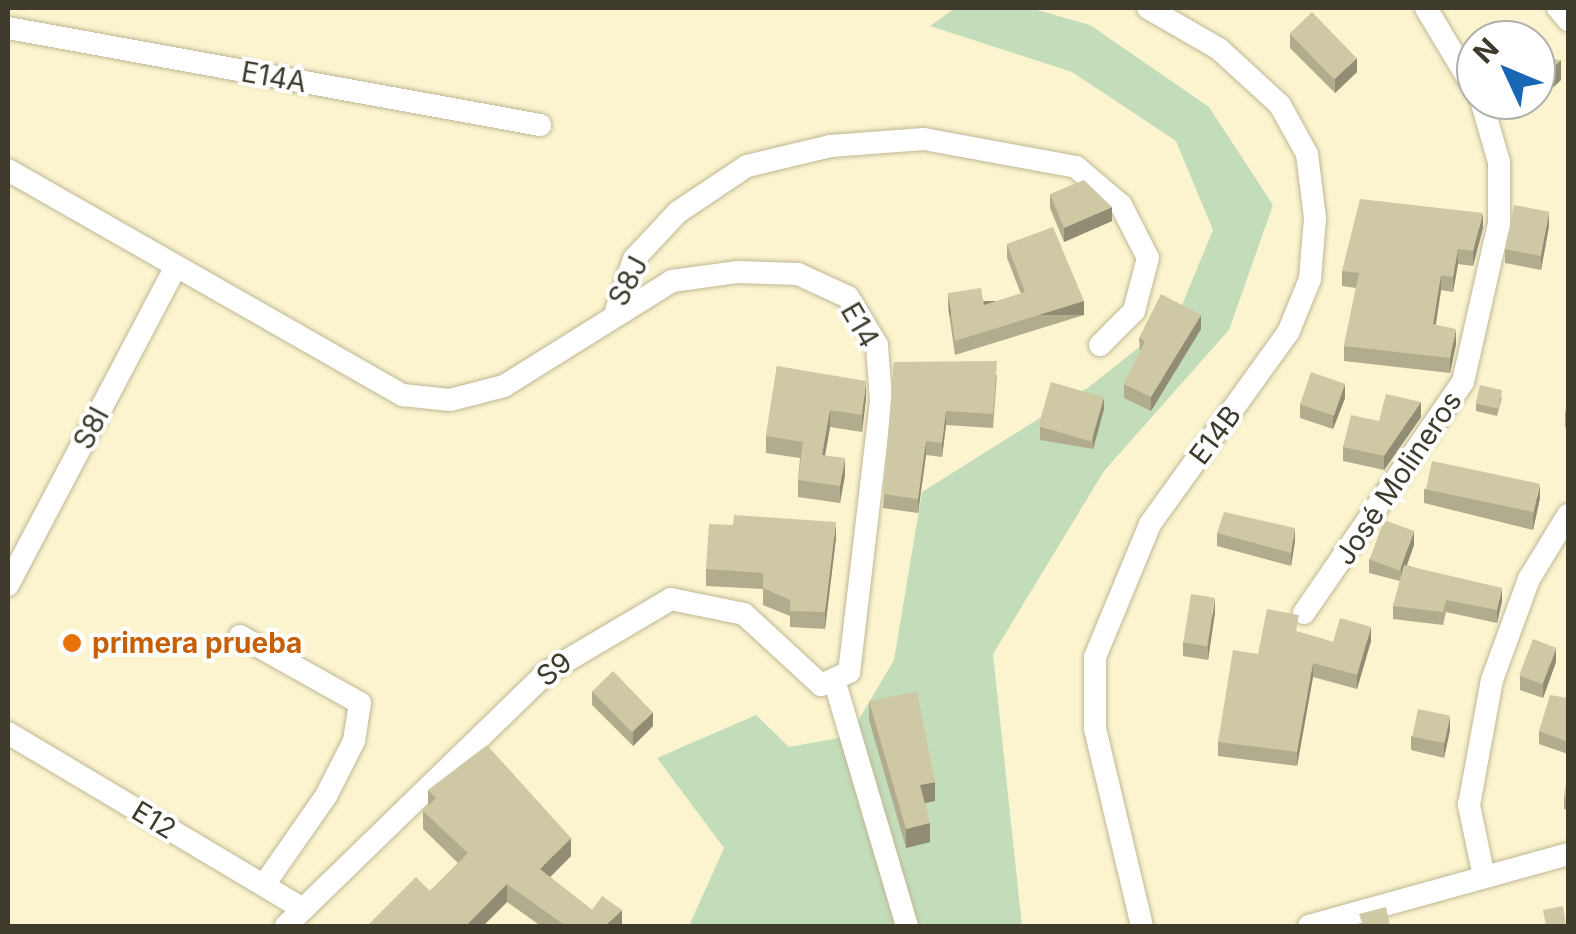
<!DOCTYPE html>
<html>
<head>
<meta charset="utf-8">
<style>
	body { margin:0 }
	#map { position:relative; width:1576px; height:934px; overflow:hidden; background:#fbf4cf; font-family:Inter,sans-serif }
	div>[style] { position:absolute }
	[style*='--x'] { left:calc(var(--x)*1px); top:calc(var(--y)*1px); width:calc(var(--w)*1px); rotate:calc(var(--a)*1deg) }
	.green>* { inset:0; background:#c3ddbb }
	.roads { filter:drop-shadow(0 0 2px #bfb794) drop-shadow(0 0 2px #bfb794) }
	.minor>* { height:22px; margin:-11px; padding:0 11px; transform-origin:11px; border-radius:11px; background:#fff }
	.wall>* { inset:0; background:#b2ac8e }
	.shaded-wall>* { inset:0; background:#918c74; transform-origin:0 0 }
	.building>* { inset:0; background:#cfc8a5; transform-origin:0 0 }
	.dots>* { width:28px; height:28px; translate:-50% -50%; box-sizing:border-box; border:5px solid #fff; border-radius:50% }
	span { translate:-50% -50%; white-space:nowrap; text-align:center; line-height:1.15; -webkit-text-stroke:8px #fff; paint-order:stroke }
	.street-label { font-size:28px; color:#3e3a2c }
	.food-label { font-size:28px; color:#c56008; font-weight:700 }
	.left { translate:0 -50%; text-align:left }
	.frame { position:absolute; inset:0; border:10px solid #3e3a2c; pointer-events:none }
	.north { position:absolute; left:1456px; top:20px; width:100px; height:100px; box-sizing:border-box; background:#fff; border:2px solid #b2b0ab; border-radius:50%; rotate:314deg; font-size:28px; font-weight:700; line-height:40px; text-align:center; color:#3e3a2c }
	.north::after { content:''; display:block; margin:auto; width:35px; height:45px; background:#1966b5; clip-path:polygon(50% 0,100% 100%,50% 72%,0 100%) }
</style>
</head>
<body>
<div id="map">
	<div class="green">
		<i style="clip-path:polygon(955px 8px,1030px 8px,1090px 25px,1209px 107px,1273px 205px,1229px 330px,1104px 471px,993px 654px,1022px 926px,689px 926px,724px 848px,657px 758px,756px 715px,789px 747px,849px 736px,894px 660px,922px 492px,1089px 387px,1177px 317px,1213px 230px,1176px 141px,1072px 72px,930px 26px)"></i>
	</div>
	<div class="roads">
		<div class="minor">
			<i style="--x:1426;--y:8;--w:98;--a:59.2"></i>
			<i style="--x:1558;--y:8;--w:16;--a:50"></i>
			<i style="--x:8;--y:28;--w:541;--a:10.33"></i>
			<i style="--x:8;--y:170;--w:455;--a:29.7"></i>
			<i style="--x:403;--y:395;--w:47;--a:6.1"></i>
			<i style="--x:450;--y:400;--w:56;--a:-14.5"></i>
			<i style="--x:504;--y:386;--w:198;--a:-32"></i>
			<i style="--x:672;--y:281;--w:67;--a:-7.8"></i>
			<i style="--x:738;--y:272;--w:60;--a:1.9"></i>
			<i style="--x:798;--y:274;--w:55;--a:24.7"></i>
			<i style="--x:848;--y:297;--w:56;--a:58.9"></i>
			<i style="--x:877;--y:345;--w:56;--a:85.9"></i>
			<i style="--x:881;--y:401;--w:273;--a:96.7"></i>
			<i style="--x:849;--y:672;--w:31;--a:155"></i>
			<i style="--x:821;--y:685;--w:105;--a:-137.3"></i>
			<i style="--x:744;--y:614;--w:75;--a:-168.4"></i>
			<i style="--x:671;--y:599;--w:145;--a:149.4"></i>
			<i style="--x:546;--y:673;--w:363;--a:135.8"></i>
			<i style="--x:616;--y:311;--w:55;--a:-70.9"></i>
			<i style="--x:634;--y:259;--w:64;--a:-46.9"></i>
			<i style="--x:678;--y:212;--w:83;--a:-33.7"></i>
			<i style="--x:747;--y:166;--w:86;--a:-13.4"></i>
			<i style="--x:831;--y:146;--w:93;--a:-4.3"></i>
			<i style="--x:924;--y:139;--w:155;--a:10.4"></i>
			<i style="--x:1076;--y:167;--w:59;--a:40.2"></i>
			<i style="--x:1121;--y:205;--w:59;--a:63"></i>
			<i style="--x:1148;--y:258;--w:55;--a:104.8"></i>
			<i style="--x:1134;--y:311;--w:48;--a:135"></i>
			<i style="--x:8;--y:585;--w:356;--a:-62.2"></i>
			<i style="--x:1304;--y:613;--w:280;--a:-55.5"></i>
			<i style="--x:1463;--y:382;--w:162;--a:-77.2"></i>
			<i style="--x:1499;--y:224;--w:62;--a:-90"></i>
			<i style="--x:1499;--y:162;--w:65;--a:-106.2"></i>
			<i style="--x:240;--y:636;--w:137;--a:29.2"></i>
			<i style="--x:360;--y:703;--w:38;--a:99"></i>
			<i style="--x:354;--y:741;--w:62;--a:117"></i>
			<i style="--x:326;--y:796;--w:108;--a:124.9"></i>
			<i style="--x:835;--y:683;--w:253;--a:73.5"></i>
			<i style="--x:8;--y:733;--w:341;--a:30.8"></i>
			<i style="--x:1484;--y:877;--w:74;--a:-101.8"></i>
			<i style="--x:1469;--y:805;--w:127;--a:-79.6"></i>
			<i style="--x:1492;--y:680;--w:108;--a:-69.9"></i>
			<i style="--x:1529;--y:579;--w:75;--a:-58.6"></i>
			<i style="--x:1142;--y:926;--w:203;--a:-103.4"></i>
			<i style="--x:1095;--y:729;--w:72;--a:-90"></i>
			<i style="--x:1095;--y:657;--w:144;--a:-67.5"></i>
			<i style="--x:1150;--y:524;--w:236;--a:-54.2"></i>
			<i style="--x:1288;--y:333;--w:58;--a:-67.8"></i>
			<i style="--x:1310;--y:279;--w:61;--a:-85.3"></i>
			<i style="--x:1315;--y:218;--w:64;--a:-97.1"></i>
			<i style="--x:1307;--y:154;--w:56;--a:-118.9"></i>
			<i style="--x:1280;--y:105;--w:83;--a:-137.4"></i>
			<i style="--x:1219;--y:49;--w:82;--a:-150"></i>
			<i style="--x:1309;--y:926;--w:269;--a:-15.5"></i>
		</div>
	</div>
	<div class="wall">
		<i style="clip-path:polygon(1290px 34px,1357px 72px,1335px 93px,1290px 48px)"></i>
		<i style="clip-path:polygon(1561px 80px,1531px 108px,1498px 105px,1497px 100px,1536px 100px)"></i>
		<i style="clip-path:polygon(1050px 194px,1112px 221px,1064px 242px,1050px 208px)"></i>
		<i style="clip-path:polygon(1549px 226px,1541px 270px,1505px 263px,1505px 249px)"></i>
		<i style="clip-path:polygon(1483px 228px,1473px 266px,1458px 264px,1453px 292px,1441px 290px,1436px 325px,1456px 344px,1450px 373px,1344px 361px,1344px 346px,1356px 288px,1342px 286px,1342px 271px)"></i>
		<i style="clip-path:polygon(1007px 244px,1084px 315px,955px 355px,948px 307px,948px 293px,984px 305px,1021px 294px,1007px 258px)"></i>
		<i style="clip-path:polygon(1201px 329px,1151px 411px,1124px 398px,1124px 384px,1140px 352px,1139px 338px)"></i>
		<i style="clip-path:polygon(894px 362px,997px 375px,993px 428px,946px 425px,942px 457px,926px 455px,918px 513px,883px 508px)"></i>
		<i style="clip-path:polygon(777px 366px,866px 398px,862px 432px,830px 427px,825px 456px,845px 475px,840px 503px,798px 497px,798px 480px,800px 458px,766px 453px,766px 436px)"></i>
		<i style="clip-path:polygon(1502px 397px,1497px 416px,1476px 411px,1476px 404px)"></i>
		<i style="clip-path:polygon(1345px 398px,1333px 429px,1300px 418px,1300px 404px)"></i>
		<i style="clip-path:polygon(1568px 399px,1568px 428px,1565px 427px,1565px 413px)"></i>
		<i style="clip-path:polygon(1104px 409px,1093px 449px,1040px 440px,1040px 427px)"></i>
		<i style="clip-path:polygon(1421px 417px,1384px 470px,1343px 461px,1343px 447px,1379px 421px)"></i>
		<i style="clip-path:polygon(1424px 489px,1540px 498px,1533px 530px,1424px 503px)"></i>
		<i style="clip-path:polygon(1217px 533px,1295px 541px,1291px 566px,1217px 546px)"></i>
		<i style="clip-path:polygon(836px 538px,825px 629px,790px 627px,790px 616px,763px 605px,763px 589px,706px 586px,706px 569px)"></i>
		<i style="clip-path:polygon(1414px 545px,1407px 565px,1502px 601px,1497px 623px,1446px 612px,1443px 625px,1393px 619px,1393px 606px,1400px 581px,1369px 573px,1369px 559px)"></i>
		<i style="clip-path:polygon(1215px 612px,1208px 660px,1183px 656px,1183px 642px)"></i>
		<i style="clip-path:polygon(1299px 632px,1333px 642px,1371px 641px,1357px 689px,1313px 677px,1297px 766px,1218px 756px,1218px 742px,1258px 654px)"></i>
		<i style="clip-path:polygon(1556px 662px,1543px 698px,1520px 690px,1520px 676px)"></i>
		<i style="clip-path:polygon(592px 691px,653px 726px,633px 746px,592px 705px)"></i>
		<i style="clip-path:polygon(1568px 698px,1568px 754px,1539px 744px,1539px 731px)"></i>
		<i style="clip-path:polygon(869px 701px,935px 801px,925px 803px,930px 842px,906px 848px,869px 720px)"></i>
		<i style="clip-path:polygon(1450px 730px,1444px 758px,1411px 750px,1411px 736px)"></i>
		<i style="clip-path:polygon(1568px 772px,1568px 810px,1564px 809px,1564px 797px)"></i>
		<i style="clip-path:polygon(428px 790px,571px 856px,550px 877px,592px 910px,622px 926px,541px 926px,507px 902px,483px 926px,367px 926px,430px 891px,458px 863px,423px 829px,423px 811px,428px 806px)"></i>
	</div>
	<div class="shaded-wall">
		<i style="clip-path:polygon(1357px 58px,1357px 72px,1335px 93px,1335px 79px)"></i>
		<i style="clip-path:polygon(1561px 60px,1561px 80px,1531px 108px,1531px 100px,1536px 100px,1536px 83px)"></i>
		<i style="clip-path:polygon(1112px 207px,1112px 221px,1064px 242px,1064px 228px)"></i>
		<i style="clip-path:polygon(1549px 212px,1549px 226px,1541px 270px,1541px 256px)"></i>
		<i style="clip-path:polygon(1483px 213px,1483px 228px,1473px 266px,1473px 251px)"></i>
		<i style="clip-path:polygon(1458px 249px,1458px 264px,1453px 292px,1453px 277px)"></i>
		<i style="clip-path:polygon(1441px 275px,1441px 290px,1433px 339px,1433px 324px)"></i>
		<i style="left:1084px;top:301px;width:14px;height:135px;rotate:90deg"></i>
		<i style="clip-path:polygon(1201px 315px,1201px 329px,1151px 411px,1151px 397px)"></i>
		<i style="clip-path:polygon(1456px 329px,1456px 344px,1450px 373px,1450px 358px)"></i>
		<i style="clip-path:polygon(866px 381px,866px 398px,862px 432px,862px 415px)"></i>
		<i style="clip-path:polygon(1345px 384px,1345px 398px,1333px 429px,1333px 415px)"></i>
		<i style="clip-path:polygon(1104px 397px,1104px 409px,1093px 449px,1093px 437px)"></i>
		<i style="clip-path:polygon(1421px 402px,1421px 417px,1384px 470px,1384px 456px)"></i>
		<i style="clip-path:polygon(830px 410px,830px 427px,822px 472px,822px 455px)"></i>
		<i style="clip-path:polygon(946px 411px,946px 425px,942px 457px,942px 443px)"></i>
		<i style="clip-path:polygon(926px 441px,926px 455px,918px 513px,918px 499px)"></i>
		<i style="clip-path:polygon(845px 458px,845px 475px,840px 503px,840px 486px)"></i>
		<i style="clip-path:polygon(1540px 484px,1540px 498px,1533px 530px,1533px 516px)"></i>
		<i style="clip-path:polygon(836px 522px,836px 538px,825px 629px,825px 612px)"></i>
		<i style="clip-path:polygon(1295px 528px,1295px 541px,1291px 566px,1291px 553px)"></i>
		<i style="clip-path:polygon(1414px 531px,1414px 545px,1401px 581px,1401px 567px)"></i>
		<i style="clip-path:polygon(1502px 588px,1502px 601px,1497px 623px,1497px 610px)"></i>
		<i style="clip-path:polygon(1215px 598px,1215px 612px,1208px 660px,1208px 646px)"></i>
		<i style="clip-path:polygon(1371px 627px,1371px 641px,1357px 689px,1357px 675px)"></i>
		<i style="clip-path:polygon(1556px 648px,1556px 662px,1543px 698px,1543px 684px)"></i>
		<i style="clip-path:polygon(1313px 663px,1313px 677px,1297px 766px,1297px 752px)"></i>
		<i style="clip-path:polygon(653px 712px,653px 726px,633px 746px,633px 732px)"></i>
		<i style="clip-path:polygon(1450px 716px,1450px 730px,1444px 758px,1444px 744px)"></i>
		<i style="clip-path:polygon(935px 782px,935px 801px,920px 804px,920px 785px)"></i>
		<i style="clip-path:polygon(930px 823px,930px 842px,906px 848px,906px 829px)"></i>
		<i style="clip-path:polygon(571px 838px,571px 856px,540px 887px,540px 869px)"></i>
		<i style="clip-path:polygon(507px 884px,507px 902px,483px 926px,465px 926px)"></i>
		<i style="clip-path:polygon(622px 910px,622px 926px,605px 926px)"></i>
	</div>
	<div class="building">
		<i style="left:1312px;top:12px;width:64px;height:31px;rotate:46deg"></i>
		<i style="clip-path:polygon(1536px 57px,1561px 60px,1536px 83px)"></i>
		<i style="clip-path:polygon(1084px 180px,1112px 207px,1064px 228px,1050px 194px)"></i>
		<i style="clip-path:polygon(1360px 199px,1483px 213px,1473px 251px,1458px 249px,1453px 277px,1441px 275px,1433px 324px,1456px 329px,1450px 358px,1344px 346px,1359px 273px,1342px 271px)"></i>
		<i style="left:1514px;top:205px;width:36px;height:45px;rotate:11deg"></i>
		<i style="clip-path:polygon(1053px 227px,1084px 301px,955px 341px,948px 293px,981px 288px,984px 305px,1025px 292px,1007px 244px)"></i>
		<i style="clip-path:polygon(1161px 294px,1201px 315px,1151px 397px,1124px 384px,1145px 341px,1139px 338px)"></i>
		<i style="clip-path:polygon(997px 361px,993px 414px,946px 411px,942px 443px,926px 441px,918px 499px,883px 494px,894px 362px)"></i>
		<i style="clip-path:polygon(777px 366px,866px 381px,862px 415px,830px 410px,822px 455px,845px 458px,840px 486px,798px 480px,803px 442px,766px 436px)"></i>
		<i style="left:1311px;top:372px;width:36px;height:34px;rotate:19deg"></i>
		<i style="left:1051px;top:382px;width:55px;height:46px;rotate:16deg"></i>
		<i style="left:1480px;top:385px;width:23px;height:19px;rotate:13deg"></i>
		<i style="clip-path:polygon(1386px 394px,1421px 402px,1384px 456px,1343px 447px,1351px 415px,1379px 421px)"></i>
		<i style="left:1432px;top:461px;width:110px;height:29px;rotate:12deg"></i>
		<i style="clip-path:polygon(1224px 512px,1295px 528px,1291px 553px,1217px 533px)"></i>
		<i style="clip-path:polygon(734px 515px,836px 522px,825px 612px,790px 611px,790px 600px,763px 588px,763px 573px,706px 569px,709px 524px,733px 525px)"></i>
		<i style="left:1384px;top:520px;width:32px;height:42px;rotate:20deg"></i>
		<i style="clip-path:polygon(1404px 565px,1502px 588px,1497px 610px,1446px 600px,1443px 612px,1393px 606px)"></i>
		<i style="left:1191px;top:594px;width:24px;height:49px;rotate:9deg"></i>
		<i style="clip-path:polygon(1267px 609px,1299px 615px,1296px 631px,1333px 642px,1340px 618px,1371px 627px,1357px 675px,1313px 663px,1297px 752px,1218px 742px,1233px 650px,1258px 654px)"></i>
		<i style="left:1533px;top:639px;width:25px;height:39px;rotate:21deg"></i>
		<i style="left:613px;top:671px;width:57px;height:29px;rotate:46deg"></i>
		<i style="clip-path:polygon(917px 691px,935px 782px,920px 785px,930px 823px,906px 829px,869px 701px)"></i>
		<i style="clip-path:polygon(1550px 695px,1568px 698px,1568px 742px,1539px 731px)"></i>
		<i style="left:1418px;top:709px;width:33px;height:28px;rotate:12deg"></i>
		<i style="clip-path:polygon(487px 745px,571px 838px,540px 869px,592px 910px,602px 896px,622px 910px,605px 926px,566px 926px,507px 884px,466px 926px,367px 926px,416px 877px,430px 891px,468px 853px,423px 811px,436px 798px,428px 790px)"></i>
		<i style="clip-path:polygon(1568px 772px,1568px 797px,1564px 797px)"></i>
		<i style="clip-path:polygon(1563px 906px,1566px 926px,1546px 926px,1543px 910px)"></i>
		<i style="clip-path:polygon(1386px 907px,1390px 926px,1363px 926px,1359px 914px)"></i>
	</div>
	<div class="dots">
		<i style="left:72px;top:643px;background:#e8710a"></i>
	</div>
	<div class="street-label">
		<span style="left:274px;top:77px;rotate:10deg">E14A</span>
		<span style="left:628px;top:281px;rotate:-62deg">S8J</span>
		<span style="left:860px;top:325px;rotate:60deg">E14</span>
		<span style="left:91px;top:428px;rotate:-62deg">S8I</span>
		<span style="left:1215px;top:435px;rotate:-53deg">E14B</span>
		<span style="left:1398px;top:478px;rotate:-56deg">José Molineros</span>
		<span style="left:554px;top:669px;rotate:-38deg">S9</span>
		<span style="left:154px;top:820px;rotate:31deg">E12</span>
	</div>
	<div class="food-label">
		<span class="left" style="left:92px;top:643px">primera prueba</span>
	</div>
	<div class="frame"></div>
	<div class="north">N</div>
</div>
</body>
</html>
